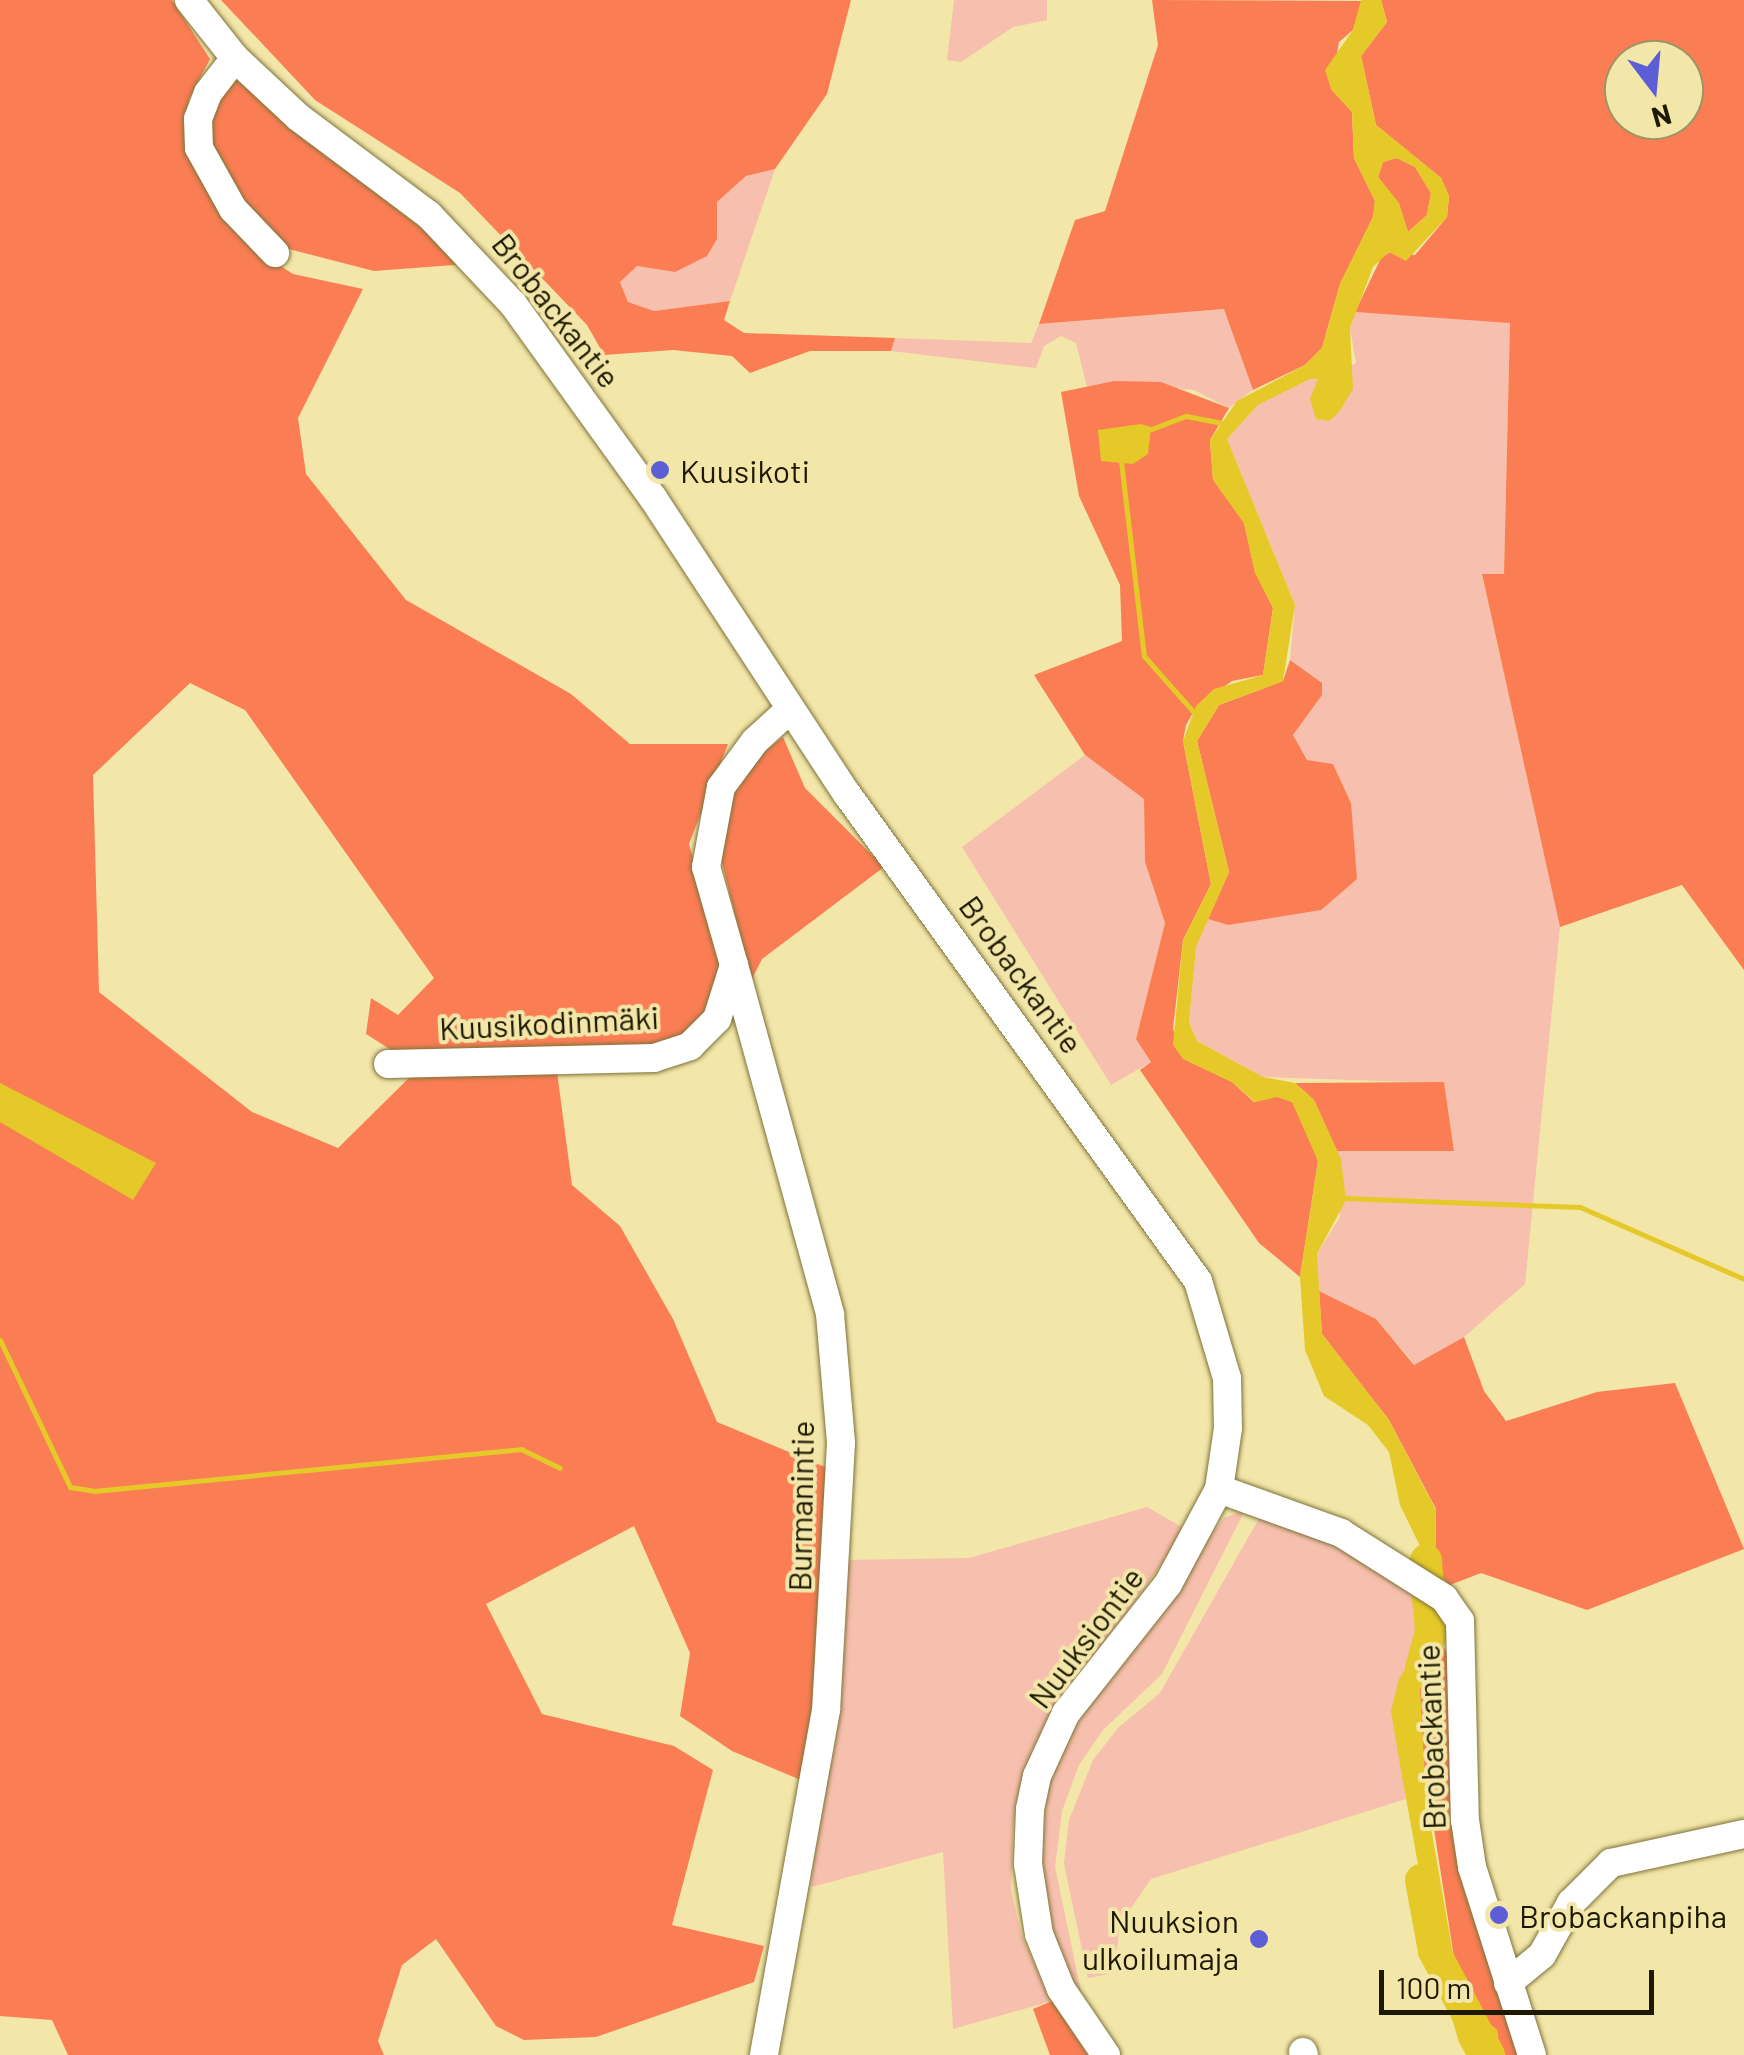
<!DOCTYPE html>
<html>
<head>
<meta charset="utf-8">
<style>
	body { margin:0 }
	#map { position:relative; width:1744px; height:2055px; overflow:hidden; background:#f2e6a9; font-family:Barlow,sans-serif }
	div>[style] { position:absolute }
	[style*='--x'] { left:calc(var(--x)*1px); top:calc(var(--y)*1px); width:calc(var(--w)*1px); rotate:calc(var(--a)*1deg) }
	.green>* { inset:0; background:#f7bfad }
	.forest>* { inset:0; background:#fb7d54 }
	.water>* { inset:0; background:#e5c928 }
	.stream>* { height:5px; margin:-2.5px; padding:0 2.5px; transform-origin:2.5px; border-radius:2.5px; background:#e5c928 }
	.river>* { height:32px; margin:-16px; padding:0 16px; transform-origin:16px; border-radius:16px; background:#e5c928 }
	.roads { filter:drop-shadow(0 0 2px #7e7339) drop-shadow(0 0 2px #7e7339) }
	.minor>* { height:28px; margin:-14px; padding:0 14px; transform-origin:14px; border-radius:14px; background:#fff }
	.dots>* { width:28px; height:28px; translate:-50% -50%; box-sizing:border-box; border:5px solid #f2e6a9; border-radius:50% }
	span { translate:-50% -50%; white-space:nowrap; text-align:center; line-height:1.15; -webkit-text-stroke:8px #f2e6a9; paint-order:stroke }
	.street-label { font-size:32px; color:#1e1902 }
	.poi-label { font-size:32px; color:#1e1902 }
	.left { translate:0 -50%; text-align:left }
	.right { translate:-100% -50%; text-align:right }
	.north { position:absolute; left:1604px; top:40px; width:100px; height:100px; box-sizing:border-box; background:#f2e6a9; border:2px solid #9d9466; border-radius:50%; rotate:164deg; font-size:28px; font-weight:700; line-height:40px; text-align:center; color:#1e1902 }
	.north::after { content:''; display:block; margin:auto; width:35px; height:45px; background:#5d5ed6; clip-path:polygon(50% 0,100% 100%,50% 72%,0 100%) }
	.scale { position:absolute; left:1379px; top:1970px; width:275px; height:45px; box-sizing:border-box; border:5px solid #1e1902; border-top:0; padding-left:12px; font-size:30px; line-height:35px; white-space:nowrap; color:#1e1902; -webkit-text-stroke:8px #f2e6a9; paint-order:stroke }
</style>
</head>
<body>
<div id="map">
	<div class="green">
		<i style="clip-path:polygon(954px 0,1047px 0,1047px 20px,1013px 27px,961px 62px,947px 60px)"></i>
		<i style="clip-path:polygon(775px 169px,730px 301px,654px 311px,628px 302px,620px 281px,636px 266px,675px 272px,717px 239px,717px 202px,746px 176px)"></i>
		<i style="clip-path:polygon(1225px 309px,1253px 390px,1229px 408px,1194px 390px,1114px 381px,1087px 387px,1076px 343px,1061px 336px,1044px 346px,1036px 368px,891px 351px,895px 338px,1031px 343px,1039px 324px)"></i>
		<i style="clip-path:polygon(1355px 312px,1510px 322px,1504px 575px,1482px 575px,1560px 927px,1525px 1284px,1464px 1337px,1415px 1365px,1376px 1319px,1319px 1291px,1317px 1254px,1340px 1217px,1337px 1151px,1454px 1151px,1444px 1083px,1263px 1077px,1197px 1041px,1189px 1022px,1196px 947px,1208px 919px,1228px 925px,1351px 803px,1333px 764px,1306px 760px,1293px 735px,1322px 695px,1322px 684px,1290px 660px,1295px 605px,1227px 439px,1258px 405px,1310px 379px,1318px 378px,1318px 385px,1356px 363px,1350px 328px)"></i>
		<i style="clip-path:polygon(1085px 755px,1144px 799px,1145px 862px,1165px 923px,1136px 1038px,1151px 1062px,1111px 1085px,962px 847px)"></i>
		<i style="clip-path:polygon(1147px 1507px,1187px 1530px,1056px 1707px,1023px 1773px,1013px 1827px,1011px 1890px,1022px 1937px,1052px 2001px,953px 2029px,943px 1852px,811px 1887px,845px 1560px,969px 1558px)"></i>
		<i style="clip-path:polygon(1245px 1510px,1162px 1674px,1103px 1730px,1079px 1765px,1062px 1811px,1055px 1867px,1084px 2006px,1049px 1931px,1039px 1875px,1048px 1777px,1081px 1713px,1170px 1601px,1214px 1531px,1224px 1518px)"></i>
		<i style="clip-path:polygon(1261px 1515px,1305px 1526px,1415px 1589px,1420px 1647px,1392px 1711px,1406px 1799px,1151px 1879px,1120px 1924px,1114px 1973px,1088px 1978px,1064px 1864px,1069px 1820px,1093px 1760px,1118px 1728px,1160px 1693px)"></i>
	</div>
	<div class="forest">
		<i style="clip-path:polygon(0 0,172px 0,210px 59px,189px 99px,186px 140px,254px 249px,293px 274px,363px 289px,298px 418px,306px 474px,406px 600px,571px 694px,630px 744px,728px 744px,689px 844px,723px 964px,706px 1017px,677px 1039px,621px 1051px,396px 1053px,366px 1034px,371px 998px,398px 1015px,434px 978px,245px 710px,190px 683px,93px 775px,99px 992px,252px 1112px,338px 1148px,414px 1073px,557px 1072px,572px 1185px,620px 1226px,673px 1319px,717px 1422px,825px 1467px,846px 1512px,808px 1783px,732px 1751px,680px 1716px,690px 1653px,634px 1526px,486px 1604px,542px 1714px,674px 1746px,713px 1770px,672px 1925px,764px 1946px,754px 1982px,596px 2037px,524px 2040px,496px 2026px,436px 1939px,402px 1965px,378px 2041px,384px 2055px,68px 2055px,52px 2020px,0 2016px)"></i>
		<i style="clip-path:polygon(221px 0,851px 0,827px 94px,775px 169px,746px 176px,717px 202px,717px 239px,707px 256px,675px 272px,637px 266px,620px 282px,628px 302px,654px 311px,730px 301px,724px 320px,744px 333px,895px 338px,891px 351px,810px 351px,750px 373px,732px 356px,673px 350px,604px 355px,587px 325px,460px 193px,315px 100px)"></i>
		<i style="clip-path:polygon(1152px 0,1362px 1px,1353px 30px,1339px 42px,1331px 89px,1352px 112px,1354px 158px,1375px 201px,1373px 217px,1340px 284px,1322px 348px,1305px 365px,1253px 390px,1224px 309px,1039px 324px,1075px 220px,1105px 211px,1158px 45px)"></i>
		<i style="clip-path:polygon(evenodd,1381px 0,1744px 0,1744px 970px,1682px 885px,1560px 927px,1482px 574px,1504px 574px,1510px 323px,1355px 312px,1381px 258px,1390px 252px,1415px 255px,1447px 217px,1449px 196px,1441px 178px,1376px 125px,1361px 56px,1387px 22px,1381px 0,1624px 60px,1684px 60px,1684px 120px,1624px 120px,1624px 60px)"></i>
		<i style="clip-path:polygon(233px 77px,296px 130px,467px 264px,374px 271px,277px 246px,241px 207px,207px 146px,208px 122px)"></i>
		<i style="clip-path:polygon(1397px 158px,1415px 167px,1431px 193px,1427px 215px,1408px 232px,1399px 204px,1378px 177px,1383px 162px)"></i>
		<i style="clip-path:polygon(1114px 381px,1161px 382px,1229px 408px,1210px 440px,1213px 479px,1244px 523px,1255px 572px,1273px 608px,1263px 675px,1232px 681px,1197px 706px,1186px 725px,1183px 741px,1211px 884px,1183px 940px,1173px 1029px,1184px 1059px,1232px 1082px,1254px 1102px,1277px 1096px,1292px 1102px,1303px 1118px,1318px 1161px,1300px 1277px,1259px 1243px,1140px 1070px,1151px 1062px,1136px 1039px,1165px 923px,1145px 862px,1144px 799px,1085px 755px,1034px 675px,1122px 641px,1120px 585px,1079px 496px,1061px 392px)"></i>
		<i style="clip-path:polygon(1290px 660px,1322px 683px,1322px 695px,1293px 735px,1307px 760px,1333px 764px,1351px 803px,1357px 879px,1321px 910px,1228px 925px,1208px 919px,1229px 872px,1197px 741px,1219px 705px,1283px 681px)"></i>
		<i style="clip-path:polygon(783px 737px,805px 788px,884px 867px,762px 959px,751px 981px,719px 850px,727px 804px,748px 765px)"></i>
		<i style="clip-path:polygon(1444px 1082px,1454px 1151px,1337px 1151px,1314px 1100px,1295px 1083px)"></i>
		<i style="clip-path:polygon(1319px 1291px,1376px 1319px,1414px 1365px,1464px 1337px,1484px 1391px,1506px 1421px,1597px 1392px,1675px 1383px,1744px 1549px,1587px 1610px,1481px 1573px,1450px 1585px,1435px 1572px,1436px 1509px,1389px 1420px,1322px 1334px)"></i>
		<i style="clip-path:polygon(1438px 1640px,1451px 1658px,1453px 1734px,1524px 2055px,1500px 2055px,1497px 2030px,1471px 2008px,1458px 1983px,1421px 1746px,1420px 1688px)"></i>
		<i style="clip-path:polygon(1052px 2001px,1088px 2055px,1050px 2055px,1033px 2009px)"></i>
	</div>
	<div class="water">
		<i style="clip-path:polygon(evenodd,1361px 0,1381px 0,1387px 22px,1361px 56px,1376px 125px,1441px 178px,1449px 196px,1447px 217px,1406px 261px,1389px 252px,1373px 267px,1350px 328px,1353px 389px,1339px 412px,1329px 421px,1316px 419px,1310px 399px,1318px 379px,1310px 379px,1258px 405px,1227px 439px,1295px 605px,1283px 681px,1219px 705px,1197px 741px,1229px 872px,1196px 947px,1189px 1022px,1197px 1041px,1263px 1077px,1295px 1083px,1314px 1100px,1341px 1159px,1346px 1200px,1317px 1254px,1322px 1334px,1389px 1420px,1436px 1510px,1435px 1572px,1421px 1610px,1438px 1640px,1420px 1689px,1426px 1799px,1458px 1983px,1471px 2008px,1497px 2030px,1500px 2055px,1466px 2055px,1459px 2042px,1437px 1969px,1400px 1765px,1391px 1711px,1399px 1679px,1420px 1647px,1412px 1602px,1420px 1546px,1400px 1505px,1389px 1452px,1368px 1425px,1324px 1396px,1305px 1350px,1300px 1277px,1318px 1161px,1292px 1102px,1277px 1097px,1255px 1102px,1232px 1082px,1183px 1059px,1173px 1045px,1183px 940px,1211px 884px,1183px 741px,1196px 706px,1214px 689px,1263px 675px,1273px 608px,1255px 573px,1244px 523px,1213px 480px,1210px 440px,1237px 401px,1305px 365px,1322px 348px,1340px 284px,1373px 217px,1375px 201px,1354px 158px,1352px 112px,1331px 89px,1325px 70px,1353px 30px,1361px 0,1397px 158px,1415px 167px,1431px 193px,1427px 215px,1408px 232px,1399px 203px,1378px 177px,1383px 162px,1397px 158px)"></i>
		<i style="clip-path:polygon(1141px 424px,1151px 427px,1148px 454px,1133px 464px,1101px 461px,1098px 430px)"></i>
		<i style="clip-path:polygon(0 1083px,156px 1163px,133px 1200px,0 1122px)"></i>
	</div>
	<div class="stream">
		<i style="--x:1149;--y:430;--w:40;--a:-21"></i>
		<i style="--x:1186;--y:416;--w:38;--a:11"></i>
		<i style="--x:1121;--y:461;--w:196;--a:83.3"></i>
		<i style="--x:1144;--y:656;--w:80;--a:48.5"></i>
		<i style="--x:1343;--y:1198;--w:237;--a:2.2"></i>
		<i style="--x:1580;--y:1207;--w:179;--a:23.7"></i>
		<i style="--x:0;--y:1340;--w:163;--a:64.5"></i>
		<i style="--x:70;--y:1487;--w:24;--a:9"></i>
		<i style="--x:94;--y:1491;--w:429;--a:-5.6"></i>
		<i style="--x:521;--y:1449;--w:43;--a:26"></i>
	</div>
	<div class="river">
		<i style="--x:1421;--y:1669;--w:38;--a:-75"></i>
		<i style="--x:1431;--y:1632;--w:72;--a:-94"></i>
		<i style="--x:1421;--y:1880;--w:72;--a:79.6"></i>
		<i style="--x:1434;--y:1951;--w:118;--a:62.1"></i>
	</div>
	<div class="roads">
		<div class="minor">
			<i style="--x:189;--y:0;--w:74;--a:51.6"></i>
			<i style="--x:235;--y:58;--w:86;--a:43.1"></i>
			<i style="--x:298;--y:117;--w:164;--a:36.8"></i>
			<i style="--x:429;--y:215;--w:122;--a:46.7"></i>
			<i style="--x:513;--y:304;--w:239;--a:54.2"></i>
			<i style="--x:653;--y:498;--w:354;--a:56.8"></i>
			<i style="--x:847;--y:794;--w:600;--a:54.22"></i>
			<i style="--x:1198;--y:1281;--w:101;--a:73.4"></i>
			<i style="--x:1227;--y:1378;--w:50;--a:88.9"></i>
			<i style="--x:1228;--y:1428;--w:62;--a:98.4"></i>
			<i style="--x:1219;--y:1489;--w:108;--a:118.2"></i>
			<i style="--x:1168;--y:1584;--w:164;--a:128.3"></i>
			<i style="--x:1066;--y:1713;--w:69;--a:114.7"></i>
			<i style="--x:1037;--y:1776;--w:34;--a:102"></i>
			<i style="--x:1030;--y:1809;--w:55;--a:92.1"></i>
			<i style="--x:1028;--y:1864;--w:71;--a:81.1"></i>
			<i style="--x:1039;--y:1934;--w:59;--a:68.2"></i>
			<i style="--x:1061;--y:1989;--w:80;--a:55.7"></i>
			<i style="--x:235;--y:58;--w:44;--a:127.6"></i>
			<i style="--x:208;--y:93;--w:28;--a:111"></i>
			<i style="--x:198;--y:119;--w:29;--a:88"></i>
			<i style="--x:199;--y:148;--w:70;--a:60.9"></i>
			<i style="--x:233;--y:209;--w:61;--a:46.3"></i>
			<i style="--x:734;--y:965;--w:362;--a:74.6"></i>
			<i style="--x:830;--y:1314;--w:129;--a:85.1"></i>
			<i style="--x:841;--y:1443;--w:267;--a:93.2"></i>
			<i style="--x:826;--y:1710;--w:351;--a:100.2"></i>
			<i style="--x:388;--y:1064;--w:266;--a:-1.3"></i>
			<i style="--x:654;--y:1058;--w:38;--a:-18"></i>
			<i style="--x:690;--y:1046;--w:38;--a:-45"></i>
			<i style="--x:717;--y:1019;--w:57;--a:-72.5"></i>
			<i style="--x:734;--y:965;--w:102;--a:-105.9"></i>
			<i style="--x:706;--y:867;--w:81;--a:-79.4"></i>
			<i style="--x:721;--y:787;--w:57;--a:-53.5"></i>
			<i style="--x:755;--y:741;--w:47;--a:-42.4"></i>
			<i style="--x:1219;--y:1489;--w:130;--a:19.8"></i>
			<i style="--x:1341;--y:1533;--w:122;--a:32.3"></i>
			<i style="--x:1444;--y:1598;--w:28;--a:55"></i>
			<i style="--x:1460;--y:1621;--w:199;--a:88.6"></i>
			<i style="--x:1465;--y:1820;--w:48;--a:81.5"></i>
			<i style="--x:1472;--y:1867;--w:197;--a:72.3"></i>
			<i style="--x:1508;--y:1983;--w:44;--a:-39.5"></i>
			<i style="--x:1542;--y:1955;--w:60;--a:-60.9"></i>
			<i style="--x:1571;--y:1903;--w:57;--a:-45"></i>
			<i style="--x:1611;--y:1863;--w:136;--a:-12.3"></i>
			<i style="--x:1303;--y:2052;--w:3;--a:72"></i>
		</div>
	</div>
	<div class="dots">
		<i style="left:660px;top:470px;background:#5d5ed6"></i>
		<i style="left:1499px;top:1915px;background:#5d5ed6"></i>
		<i style="left:1259px;top:1939px;background:#5d5ed6"></i>
	</div>
	<div class="street-label">
		<span style="left:557px;top:310px;rotate:52deg">Brobackantie</span>
		<span style="left:1022px;top:974px;rotate:54deg">Brobackantie</span>
		<span style="left:549px;top:1022px;rotate:-3deg">Kuusikodinmäki</span>
		<span style="left:800px;top:1506px;rotate:-89deg">Burmanintie</span>
		<span style="left:1085px;top:1637px;rotate:-53deg">Nuuksiontie</span>
		<span style="left:1430px;top:1737px;rotate:-92deg">Brobackantie</span>
	</div>
	<div class="poi-label">
		<span class="left" style="left:680px;top:470px">Kuusikoti</span>
		<span class="left" style="left:1519px;top:1915px">Brobackanpiha</span>
		<span class="right" style="left:1239px;top:1939px">Nuuksion<br>ulkoilumaja</span>
	</div>
	<div class="north">N</div>
	<div class="scale">100 m</div>
</div>
</body>
</html>
